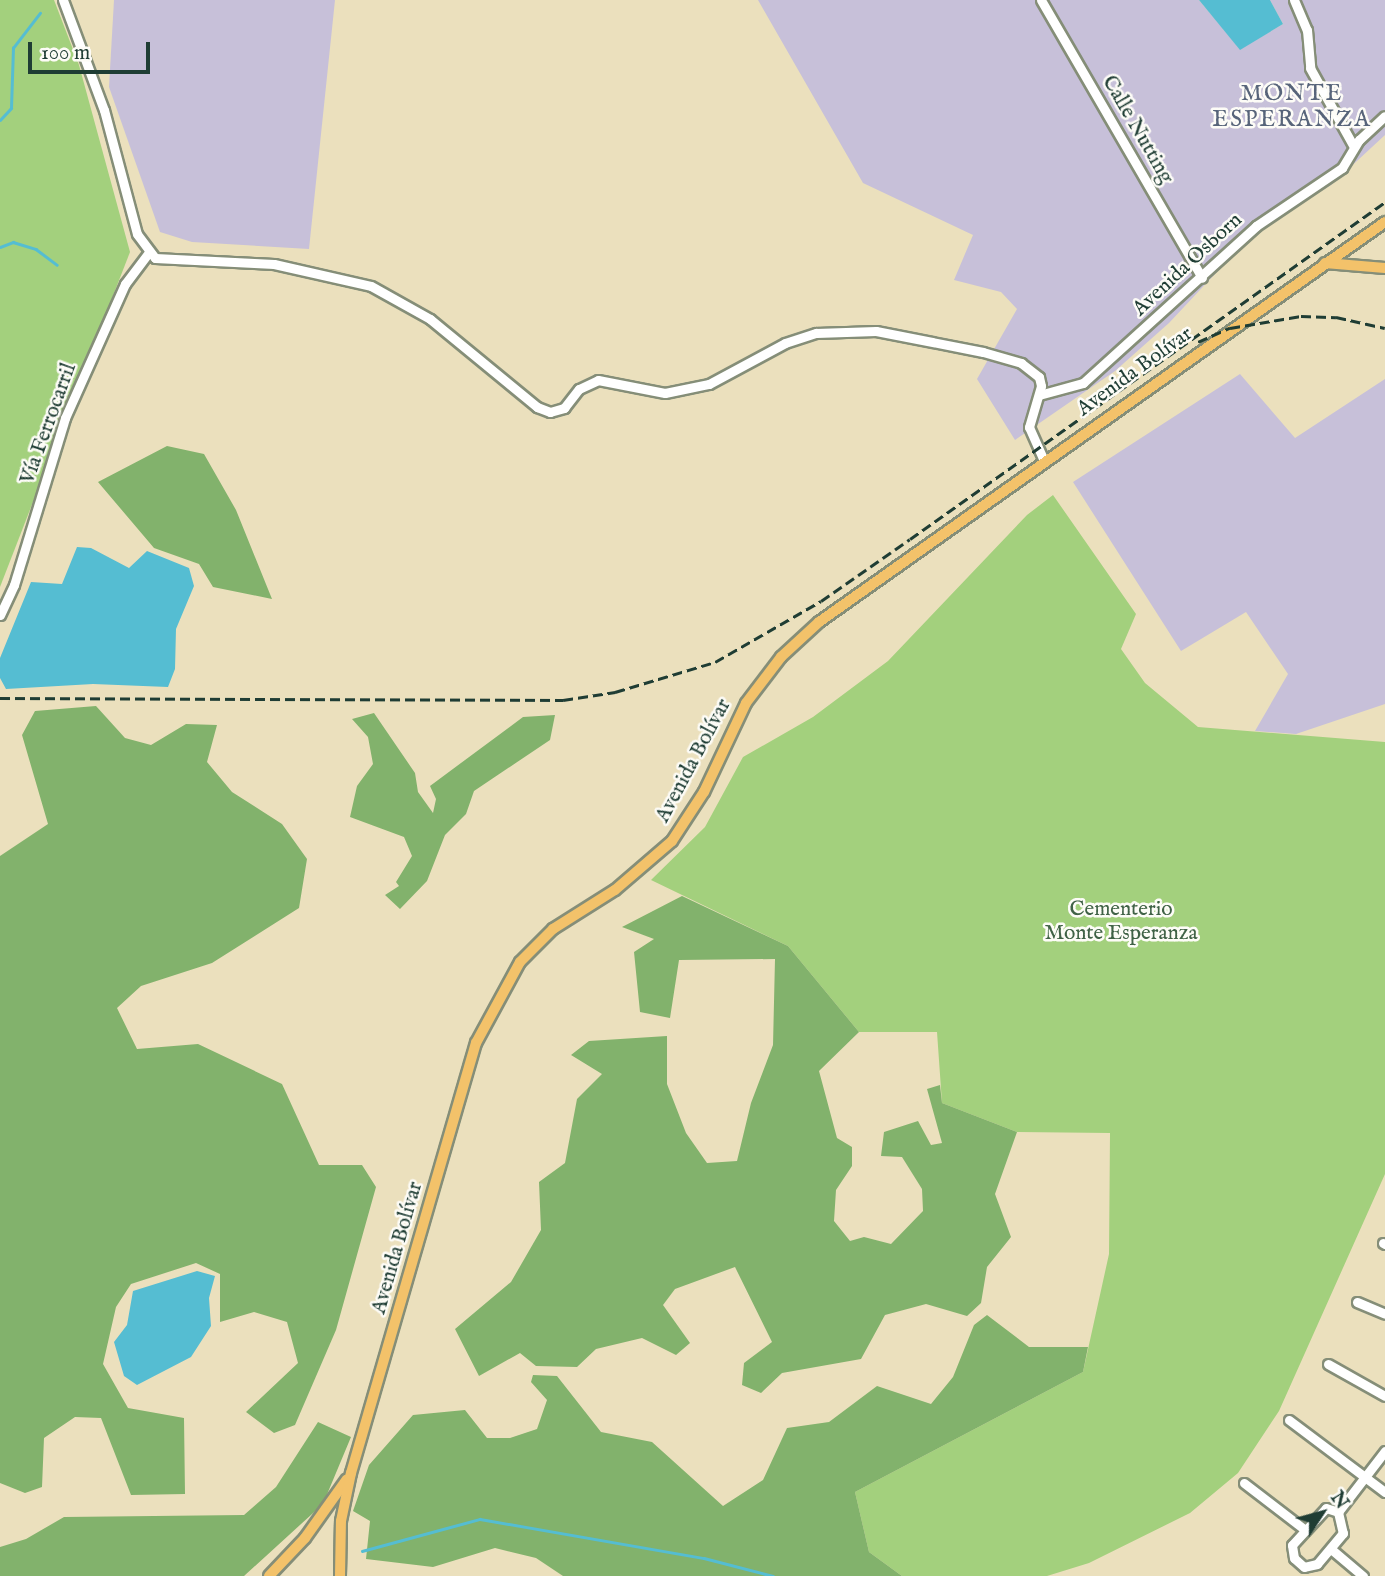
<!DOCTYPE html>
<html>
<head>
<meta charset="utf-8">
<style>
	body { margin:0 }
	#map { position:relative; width:1385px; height:1576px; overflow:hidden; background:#ebe0bd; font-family:"IM FELL English",serif }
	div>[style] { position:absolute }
	.industrial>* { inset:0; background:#c7c0d9 }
	.green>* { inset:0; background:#a3d07d }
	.forest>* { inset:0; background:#82b26c }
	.water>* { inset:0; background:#55bdd2 }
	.stream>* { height:2.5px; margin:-1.25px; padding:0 1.25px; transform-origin:1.25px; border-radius:1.25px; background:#55bdd2 }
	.roads { filter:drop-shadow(2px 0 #858e78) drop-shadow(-2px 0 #858e78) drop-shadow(0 2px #858e78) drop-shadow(0 -2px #858e78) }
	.minor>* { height:9px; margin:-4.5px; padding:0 4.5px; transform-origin:4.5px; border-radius:4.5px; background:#fff }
	.major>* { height:10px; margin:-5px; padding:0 5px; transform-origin:5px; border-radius:5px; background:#f3c26a }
	.rail>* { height:2.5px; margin-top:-1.25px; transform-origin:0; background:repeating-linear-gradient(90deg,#1f3d34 0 10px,transparent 0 15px) }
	span { translate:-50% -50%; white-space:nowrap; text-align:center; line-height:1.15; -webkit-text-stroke:5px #fdfcf7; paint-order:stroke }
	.street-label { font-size:21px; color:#1f3d34 }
	.park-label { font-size:21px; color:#406246 }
	.neighbourhood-label { font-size:23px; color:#57647a; letter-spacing:2px }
	.north { position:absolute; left:1287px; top:1478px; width:70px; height:70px; -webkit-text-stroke:5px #fdfcf7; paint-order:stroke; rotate:54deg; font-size:19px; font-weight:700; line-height:28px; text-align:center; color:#1f3d34 }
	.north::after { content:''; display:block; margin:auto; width:24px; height:32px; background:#1f3d34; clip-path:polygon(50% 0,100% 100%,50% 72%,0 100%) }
	.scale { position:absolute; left:28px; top:42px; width:122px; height:32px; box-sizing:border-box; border:4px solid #1f3d34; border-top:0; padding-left:9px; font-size:21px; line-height:24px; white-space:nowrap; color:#1f3d34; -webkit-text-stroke:5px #fdfcf7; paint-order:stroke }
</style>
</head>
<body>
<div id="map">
	<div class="industrial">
		<div style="clip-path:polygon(114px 0,335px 0,309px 249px,192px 242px,160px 232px,109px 87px)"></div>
		<div style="clip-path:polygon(758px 0,1199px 0,1240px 49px,1283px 24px,1270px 0,1385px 0,1385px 135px,1331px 185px,1258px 228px,1169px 323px,1115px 371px,1015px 440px,977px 379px,1017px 309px,1001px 292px,954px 280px,973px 235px,863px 183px)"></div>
		<div style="clip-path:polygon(1240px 374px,1295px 438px,1385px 379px,1385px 704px,1296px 734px,1255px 731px,1288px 674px,1246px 612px,1181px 651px,1073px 482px)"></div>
	</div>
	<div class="green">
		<div style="clip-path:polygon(0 0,54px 0,79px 65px,130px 252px,0 587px)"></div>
		<div style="clip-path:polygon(1053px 495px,1136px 614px,1121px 649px,1145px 683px,1198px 727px,1385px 742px,1385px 1174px,1279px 1411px,1238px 1473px,1190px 1513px,1089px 1563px,1047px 1576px,902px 1576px,869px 1552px,855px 1492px,1083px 1372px,1109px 1254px,1110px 1133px,1017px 1132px,942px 1103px,937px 1032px,859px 1032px,788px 946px,651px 880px,705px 827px,743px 757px,813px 717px,888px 661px,1027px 515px)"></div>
	</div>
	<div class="forest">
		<div style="clip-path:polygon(167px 446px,204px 454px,236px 510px,272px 599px,213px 587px,199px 564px,154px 548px,98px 482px)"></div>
		<div style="clip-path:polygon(96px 706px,125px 738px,151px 745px,186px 724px,217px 725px,207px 762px,232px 792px,282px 824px,307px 859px,299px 908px,212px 963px,141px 986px,117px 1008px,137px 1049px,198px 1044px,282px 1084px,319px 1165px,362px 1165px,376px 1187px,336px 1330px,295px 1425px,274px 1433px,246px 1412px,298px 1363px,287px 1322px,254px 1312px,220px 1322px,220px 1274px,196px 1263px,131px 1284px,116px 1307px,103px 1364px,128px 1408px,184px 1418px,185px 1494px,131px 1495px,101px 1418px,75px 1417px,44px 1438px,42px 1487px,25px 1493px,0 1483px,0 856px,48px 824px,22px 735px,35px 711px)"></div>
		<div style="clip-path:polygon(374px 713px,415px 773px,418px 792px,433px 813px,436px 799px,430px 786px,523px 717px,555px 715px,550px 740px,474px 791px,466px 814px,445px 835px,427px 881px,400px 909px,385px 895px,399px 886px,396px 882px,412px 856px,404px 837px,350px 817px,357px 786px,373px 764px,368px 737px,352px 719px)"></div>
		<div style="clip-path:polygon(682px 896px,788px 946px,859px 1032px,819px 1071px,837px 1138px,852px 1147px,852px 1166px,836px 1190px,834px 1221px,850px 1241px,864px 1237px,891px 1244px,923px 1211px,922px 1189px,902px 1157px,881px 1156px,884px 1132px,918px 1121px,931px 1145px,942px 1143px,927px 1089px,940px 1085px,942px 1103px,1017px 1132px,995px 1194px,1011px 1237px,987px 1267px,981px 1303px,967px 1316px,926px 1304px,885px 1315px,861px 1359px,782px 1373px,761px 1393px,742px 1385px,744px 1363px,772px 1342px,735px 1267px,675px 1289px,663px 1305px,690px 1343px,676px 1355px,642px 1338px,596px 1349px,577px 1367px,536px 1366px,520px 1353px,479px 1376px,455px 1329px,511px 1282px,541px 1230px,539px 1182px,565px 1163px,577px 1099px,602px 1074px,571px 1055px,589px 1041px,667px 1036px,667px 1084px,686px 1133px,707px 1163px,737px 1161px,751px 1103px,773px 1045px,775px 959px,679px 960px,670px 1018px,640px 1012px,634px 952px,654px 939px,622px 927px)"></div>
		<div style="clip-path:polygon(987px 1315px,1029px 1347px,1088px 1347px,1083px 1372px,855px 1492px,869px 1552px,902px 1576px,563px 1576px,536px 1558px,495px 1548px,433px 1567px,366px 1559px,370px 1521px,353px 1511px,369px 1465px,413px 1415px,465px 1410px,487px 1438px,510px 1438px,537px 1429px,547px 1400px,531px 1382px,533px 1375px,557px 1376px,601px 1432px,652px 1442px,723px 1506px,763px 1480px,787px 1428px,829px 1422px,877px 1386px,931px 1404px,953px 1377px,974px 1325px)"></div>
		<div style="clip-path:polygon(318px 1422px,351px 1437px,323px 1504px,244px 1576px,0 1576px,0 1547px,26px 1539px,64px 1517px,244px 1515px,276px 1487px)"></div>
	</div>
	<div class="water">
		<div style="clip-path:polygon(1199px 0,1270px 0,1283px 24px,1240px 50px)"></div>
		<div style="clip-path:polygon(77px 547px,91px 548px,129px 568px,147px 551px,189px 568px,194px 586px,176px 629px,175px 669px,168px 687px,93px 684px,6px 689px,0 678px,0 658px,31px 582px,62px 584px)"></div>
		<div style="clip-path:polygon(197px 1271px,215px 1276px,209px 1298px,211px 1326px,191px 1357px,137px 1385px,124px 1376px,114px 1342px,127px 1325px,133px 1291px)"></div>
	</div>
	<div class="stream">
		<div style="left:0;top:120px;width:16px;rotate:-47deg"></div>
		<div style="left:11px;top:108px;width:60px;rotate:-88.1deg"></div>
		<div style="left:13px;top:48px;width:44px;rotate:-52.4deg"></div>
		<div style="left:0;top:247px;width:14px;rotate:-21deg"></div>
		<div style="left:13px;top:242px;width:24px;rotate:17deg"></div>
		<div style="left:36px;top:249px;width:26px;rotate:37deg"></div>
		<div style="left:362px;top:1551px;width:122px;rotate:-15.2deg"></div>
		<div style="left:480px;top:1519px;width:227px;rotate:9.9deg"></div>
		<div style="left:704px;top:1558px;width:71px;rotate:14.6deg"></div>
	</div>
	<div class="roads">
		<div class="minor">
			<div style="left:63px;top:0;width:117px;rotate:69.6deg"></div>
			<div style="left:104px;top:110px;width:128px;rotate:75.1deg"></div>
			<div style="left:137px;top:234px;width:30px;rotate:53deg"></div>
			<div style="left:155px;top:258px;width:119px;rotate:2.9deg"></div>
			<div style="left:274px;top:264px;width:99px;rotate:12.8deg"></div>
			<div style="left:371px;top:286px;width:68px;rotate:29.2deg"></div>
			<div style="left:430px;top:319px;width:139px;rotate:39.4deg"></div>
			<div style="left:537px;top:407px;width:14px;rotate:21deg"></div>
			<div style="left:550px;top:412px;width:15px;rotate:-16deg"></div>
			<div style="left:564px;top:408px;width:24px;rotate:-52deg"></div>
			<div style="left:579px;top:389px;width:21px;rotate:-25deg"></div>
			<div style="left:598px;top:380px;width:68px;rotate:11deg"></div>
			<div style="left:665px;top:393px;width:45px;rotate:-11.6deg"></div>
			<div style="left:709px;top:384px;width:86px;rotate:-28.3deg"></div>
			<div style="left:785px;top:343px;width:33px;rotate:-18deg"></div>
			<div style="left:816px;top:333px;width:60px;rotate:-1.9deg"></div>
			<div style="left:876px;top:331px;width:109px;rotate:11.1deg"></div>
			<div style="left:983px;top:352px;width:40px;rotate:16deg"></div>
			<div style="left:1021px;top:363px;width:23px;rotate:38deg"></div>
			<div style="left:1039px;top:377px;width:9px;rotate:77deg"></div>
			<div style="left:1041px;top:386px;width:43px;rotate:106.3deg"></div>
			<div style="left:1029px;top:427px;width:37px;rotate:66deg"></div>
			<div style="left:1041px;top:0;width:321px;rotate:59.9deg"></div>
			<div style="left:1294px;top:0;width:33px;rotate:67deg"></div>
			<div style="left:1307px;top:30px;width:38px;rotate:85deg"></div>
			<div style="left:1310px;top:68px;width:90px;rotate:60.9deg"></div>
			<div style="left:1039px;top:395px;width:46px;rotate:-15.3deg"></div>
			<div style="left:1083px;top:383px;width:234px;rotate:-42.2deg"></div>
			<div style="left:1256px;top:226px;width:104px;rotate:-34deg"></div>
			<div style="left:1342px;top:168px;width:33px;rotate:-59deg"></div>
			<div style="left:1359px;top:140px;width:35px;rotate:-43deg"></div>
			<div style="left:0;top:615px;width:33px;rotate:-65deg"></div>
			<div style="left:14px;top:585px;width:175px;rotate:-73deg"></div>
			<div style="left:65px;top:418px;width:147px;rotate:-65.9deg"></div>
			<div style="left:125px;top:284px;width:39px;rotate:-53deg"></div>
			<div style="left:1383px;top:1243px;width:2px;rotate:27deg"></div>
			<div style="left:1357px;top:1302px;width:30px;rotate:23deg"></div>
			<div style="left:1328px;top:1364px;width:65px;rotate:29.3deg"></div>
			<div style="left:1289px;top:1420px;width:120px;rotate:36.9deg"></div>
			<div style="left:1244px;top:1483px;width:76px;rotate:37.5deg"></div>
			<div style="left:1326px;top:1508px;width:13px;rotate:18deg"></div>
			<div style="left:1338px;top:1512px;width:22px;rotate:77deg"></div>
			<div style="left:1343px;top:1533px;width:40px;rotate:130deg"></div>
			<div style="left:1317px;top:1564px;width:13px;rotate:167deg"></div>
			<div style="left:1304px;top:1567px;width:13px;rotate:-138deg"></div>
			<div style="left:1294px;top:1558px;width:13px;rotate:-99deg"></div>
			<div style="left:1292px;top:1545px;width:50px;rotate:-47.4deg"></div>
			<div style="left:1338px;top:1512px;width:77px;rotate:-52.4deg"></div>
			<div style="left:1331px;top:1549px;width:42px;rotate:40.2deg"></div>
		</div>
		<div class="major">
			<div style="left:1325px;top:263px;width:60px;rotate:4.8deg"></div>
			<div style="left:269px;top:1576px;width:52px;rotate:-46.5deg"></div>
			<div style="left:305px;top:1538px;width:72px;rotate:-54.6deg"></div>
			<div style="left:340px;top:1576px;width:55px;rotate:-89deg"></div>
			<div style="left:341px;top:1521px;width:49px;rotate:-78.2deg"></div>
			<div style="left:351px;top:1473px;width:448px;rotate:-73.8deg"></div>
			<div style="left:476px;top:1043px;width:92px;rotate:-61.5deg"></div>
			<div style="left:520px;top:962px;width:47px;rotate:-45deg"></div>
			<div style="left:553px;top:929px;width:73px;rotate:-32.2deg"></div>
			<div style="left:615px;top:890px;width:75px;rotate:-40.7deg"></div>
			<div style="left:672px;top:841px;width:59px;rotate:-56.9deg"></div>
			<div style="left:704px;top:792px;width:98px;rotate:-64.7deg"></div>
			<div style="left:746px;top:703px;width:58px;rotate:-52.7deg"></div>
			<div style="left:781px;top:657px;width:52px;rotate:-42.6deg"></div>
			<div style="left:819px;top:622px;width:693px;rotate:-35.25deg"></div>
		</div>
	</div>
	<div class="rail">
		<div style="left:1198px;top:342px;width:35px;rotate:-24deg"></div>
		<div style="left:1230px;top:328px;width:72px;rotate:-9.6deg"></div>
		<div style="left:1301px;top:316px;width:35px;rotate:2deg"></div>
		<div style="left:1336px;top:317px;width:50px;rotate:12.7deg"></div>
		<div style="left:0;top:698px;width:563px;rotate:0.2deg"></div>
		<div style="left:563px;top:700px;width:53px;rotate:-8.7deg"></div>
		<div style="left:615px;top:692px;width:104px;rotate:-16.7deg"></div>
		<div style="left:715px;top:662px;width:122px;rotate:-29.9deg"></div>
		<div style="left:821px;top:601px;width:108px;rotate:-34.9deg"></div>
		<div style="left:910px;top:539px;width:582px;rotate:-35.35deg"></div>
	</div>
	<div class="street-label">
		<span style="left:1137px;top:130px;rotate:60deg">Calle Nutting</span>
		<span style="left:1188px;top:265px;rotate:-43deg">Avenida Osborn</span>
		<span style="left:1135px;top:372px;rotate:-36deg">Avenida Bolívar</span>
		<span style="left:49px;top:424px;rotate:-70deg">Vía Ferrocarril</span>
		<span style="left:694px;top:761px;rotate:-62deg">Avenida Bolívar</span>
		<span style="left:398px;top:1248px;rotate:-74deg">Avenida Bolívar</span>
	</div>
	<div class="park-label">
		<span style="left:1121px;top:922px">Cementerio<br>Monte Esperanza</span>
	</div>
	<div class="neighbourhood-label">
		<span style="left:1292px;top:107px">MONTE<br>ESPERANZA</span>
	</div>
	<div class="north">N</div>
	<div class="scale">100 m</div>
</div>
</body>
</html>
